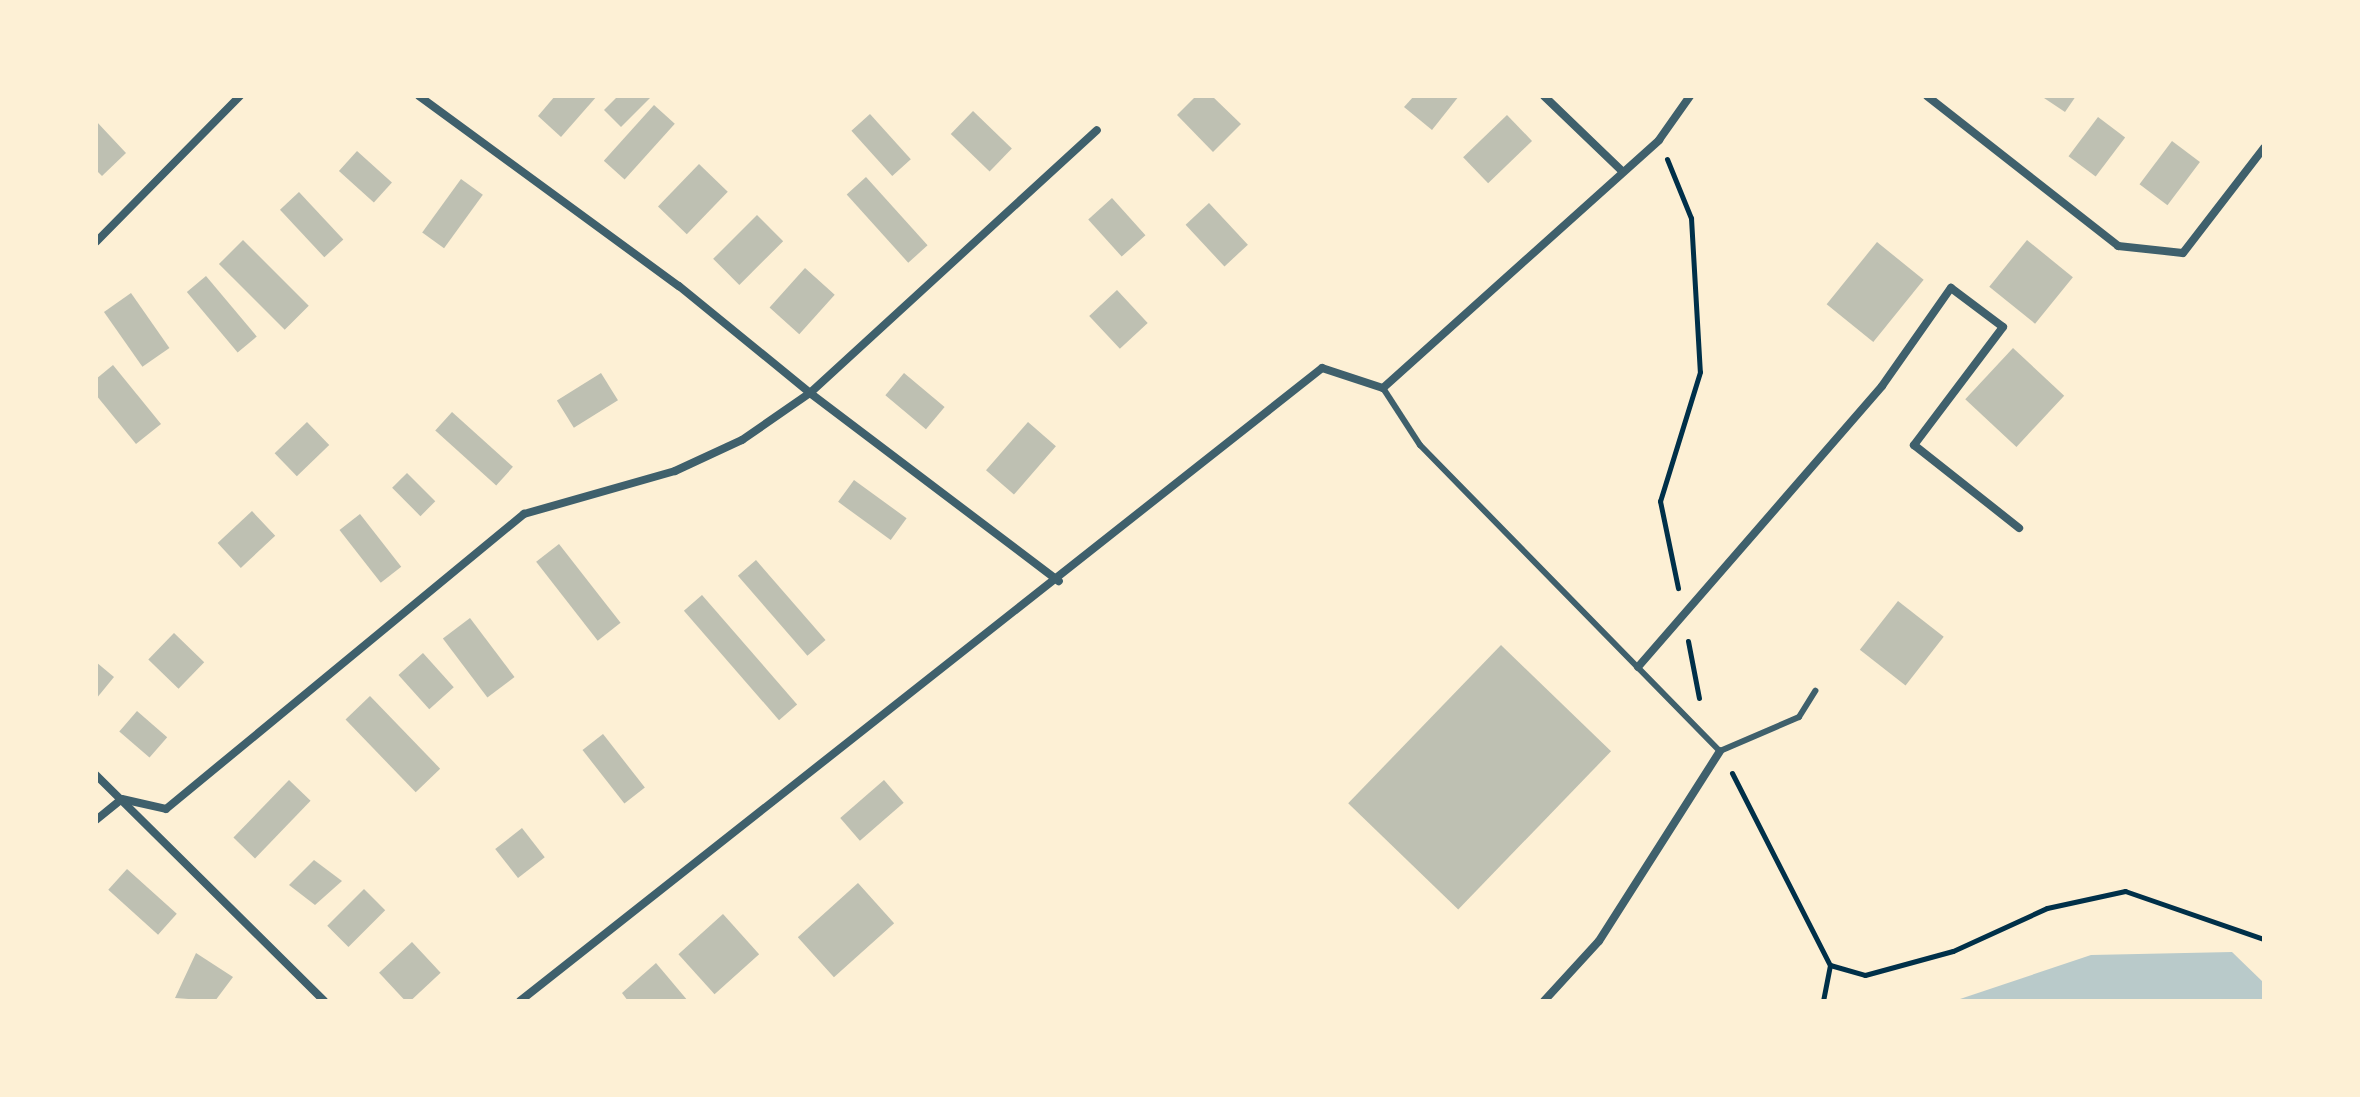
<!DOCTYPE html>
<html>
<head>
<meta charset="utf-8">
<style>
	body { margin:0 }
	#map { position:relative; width:2360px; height:1097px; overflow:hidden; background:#fdf0d5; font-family:"Open Sans",sans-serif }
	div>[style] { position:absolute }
	.green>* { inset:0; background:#b9caca }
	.building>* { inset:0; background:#bec0b2; transform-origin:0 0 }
	.path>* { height:5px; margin:-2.5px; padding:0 2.5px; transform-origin:2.5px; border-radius:2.5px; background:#003049 }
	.service>* { height:6px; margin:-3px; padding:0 3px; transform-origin:3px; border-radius:3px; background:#3f606c }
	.minor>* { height:8px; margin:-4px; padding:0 4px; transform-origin:4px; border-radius:4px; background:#3f606c }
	span { translate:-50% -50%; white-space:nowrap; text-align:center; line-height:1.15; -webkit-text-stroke:8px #fdf0d5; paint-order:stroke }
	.frame { position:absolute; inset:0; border:98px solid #fdf0d5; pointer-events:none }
</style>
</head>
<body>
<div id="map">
	<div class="green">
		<div style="clip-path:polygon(2232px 952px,2264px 983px,2264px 1001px,1954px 1001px,2091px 955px)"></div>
	</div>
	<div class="building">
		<div style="clip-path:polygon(555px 96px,597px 96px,561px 137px,538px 116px)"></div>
		<div style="clip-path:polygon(618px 96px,652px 96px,621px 127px,604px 110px)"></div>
		<div style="clip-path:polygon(1196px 96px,1212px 96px,1241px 124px,1213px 152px,1177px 115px)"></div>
		<div style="clip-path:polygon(1414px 96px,1459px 96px,1432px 130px,1404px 107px)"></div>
		<div style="clip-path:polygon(2041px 96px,2076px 96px,2065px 112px)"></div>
		<div style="left:654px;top:105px;width:28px;height:75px;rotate:42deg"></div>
		<div style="left:973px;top:111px;width:54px;height:32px;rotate:44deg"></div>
		<div style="left:870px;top:114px;width:61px;height:25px;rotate:48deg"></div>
		<div style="left:1507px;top:115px;width:36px;height:61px;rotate:46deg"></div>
		<div style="left:2098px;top:117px;width:34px;height:49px;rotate:37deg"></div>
		<div style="clip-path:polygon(96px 121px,126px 153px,102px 176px,96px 170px)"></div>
		<div style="left:2172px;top:141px;width:35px;height:54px;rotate:37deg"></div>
		<div style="left:357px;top:151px;width:47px;height:27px;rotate:42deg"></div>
		<div style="left:699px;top:164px;width:40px;height:59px;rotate:44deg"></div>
		<div style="left:866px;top:177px;width:92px;height:26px;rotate:48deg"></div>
		<div style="left:461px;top:179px;width:27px;height:66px;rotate:36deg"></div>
		<div style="left:299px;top:192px;width:65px;height:26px;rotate:47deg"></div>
		<div style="left:1112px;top:198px;width:50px;height:32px;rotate:48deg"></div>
		<div style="left:1209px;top:203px;width:57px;height:32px;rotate:47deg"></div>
		<div style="left:757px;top:215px;width:37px;height:62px;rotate:45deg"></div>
		<div style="left:243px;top:240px;width:93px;height:34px;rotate:45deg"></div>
		<div style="left:2027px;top:240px;width:59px;height:60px;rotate:39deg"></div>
		<div style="left:1877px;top:242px;width:60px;height:80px;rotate:39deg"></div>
		<div style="left:805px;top:268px;width:40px;height:53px;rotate:42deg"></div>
		<div style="left:206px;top:276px;width:79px;height:25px;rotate:50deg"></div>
		<div style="left:1117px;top:290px;width:45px;height:38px;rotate:47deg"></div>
		<div style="left:131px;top:293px;width:67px;height:33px;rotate:55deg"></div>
		<div style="left:2013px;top:348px;width:70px;height:70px;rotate:43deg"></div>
		<div style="clip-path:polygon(113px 365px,161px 424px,136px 444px,96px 395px,96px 379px)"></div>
		<div style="left:601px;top:373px;width:32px;height:52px;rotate:58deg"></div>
		<div style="left:904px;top:373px;width:53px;height:29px;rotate:40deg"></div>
		<div style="left:452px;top:412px;width:82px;height:25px;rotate:42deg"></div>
		<div style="left:307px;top:422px;width:32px;height:45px;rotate:46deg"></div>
		<div style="left:1028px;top:422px;width:37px;height:64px;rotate:41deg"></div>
		<div style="left:407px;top:473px;width:40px;height:21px;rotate:45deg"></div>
		<div style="left:854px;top:480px;width:65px;height:27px;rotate:36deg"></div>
		<div style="left:252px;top:511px;width:34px;height:47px;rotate:47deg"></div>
		<div style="left:360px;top:514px;width:67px;height:26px;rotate:52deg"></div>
		<div style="left:559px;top:544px;width:100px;height:29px;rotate:52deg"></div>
		<div style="left:756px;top:560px;width:106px;height:24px;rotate:49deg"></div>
		<div style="left:702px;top:595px;width:145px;height:24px;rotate:49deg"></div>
		<div style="left:1898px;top:601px;width:58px;height:62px;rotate:38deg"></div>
		<div style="left:470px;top:618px;width:74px;height:34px;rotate:53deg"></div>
		<div style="left:174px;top:633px;width:42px;height:37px;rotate:44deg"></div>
		<div style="left:1501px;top:645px;width:153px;height:220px;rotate:44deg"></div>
		<div style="left:423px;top:653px;width:46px;height:33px;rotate:48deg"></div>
		<div style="clip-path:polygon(96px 662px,114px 677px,96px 699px)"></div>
		<div style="left:370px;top:696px;width:101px;height:34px;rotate:46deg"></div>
		<div style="left:137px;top:711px;width:40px;height:27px;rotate:41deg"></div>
		<div style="left:603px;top:734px;width:68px;height:26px;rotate:52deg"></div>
		<div style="left:289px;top:780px;width:30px;height:80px;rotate:44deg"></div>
		<div style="left:884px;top:780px;width:30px;height:58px;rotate:49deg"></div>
		<div style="left:522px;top:828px;width:37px;height:34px;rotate:52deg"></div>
		<div style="clip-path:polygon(314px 860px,342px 881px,315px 905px,289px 885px)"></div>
		<div style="left:127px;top:869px;width:67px;height:28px;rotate:42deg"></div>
		<div style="left:858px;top:883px;width:54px;height:81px;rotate:48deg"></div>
		<div style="left:364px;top:889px;width:30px;height:52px;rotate:45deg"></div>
		<div style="left:723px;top:914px;width:54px;height:60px;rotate:48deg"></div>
		<div style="left:412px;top:942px;width:42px;height:45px;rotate:47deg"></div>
		<div style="clip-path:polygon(196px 953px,233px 977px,215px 1001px,175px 998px)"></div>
		<div style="clip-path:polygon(656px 963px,688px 1001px,628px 1001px,622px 993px)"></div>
	</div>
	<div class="path">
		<div style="left:1667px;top:159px;width:64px;rotate:67.9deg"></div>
		<div style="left:1691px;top:218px;width:154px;rotate:86.7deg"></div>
		<div style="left:1700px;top:372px;width:135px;rotate:107.2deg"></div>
		<div style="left:1660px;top:501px;width:89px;rotate:78.3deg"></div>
		<div style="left:1688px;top:641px;width:58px;rotate:79.1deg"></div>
		<div style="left:1732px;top:773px;width:216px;rotate:63deg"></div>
		<div style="left:1830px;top:965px;width:37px;rotate:101deg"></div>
		<div style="left:1830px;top:965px;width:36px;rotate:16deg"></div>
		<div style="left:1865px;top:975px;width:91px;rotate:-15.3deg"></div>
		<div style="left:1953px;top:951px;width:103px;rotate:-24.6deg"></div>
		<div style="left:2047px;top:908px;width:80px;rotate:-12.3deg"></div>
		<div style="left:2125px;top:891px;width:147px;rotate:19.1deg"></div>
	</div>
	<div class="service">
		<div style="left:1383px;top:388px;width:68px;rotate:57deg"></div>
		<div style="left:1420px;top:445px;width:429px;rotate:45.6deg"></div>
		<div style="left:1720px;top:751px;width:86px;rotate:-23.3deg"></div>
		<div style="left:1799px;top:717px;width:31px;rotate:-58deg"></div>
	</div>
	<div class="minor">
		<div style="left:419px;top:96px;width:322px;rotate:36.2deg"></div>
		<div style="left:679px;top:286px;width:169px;rotate:39.2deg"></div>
		<div style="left:810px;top:393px;width:312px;rotate:37.1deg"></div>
		<div style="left:1544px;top:96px;width:107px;rotate:43.9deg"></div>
		<div style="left:1927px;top:96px;width:243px;rotate:38.1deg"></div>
		<div style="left:2118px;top:246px;width:65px;rotate:6.1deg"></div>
		<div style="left:2183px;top:253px;width:133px;rotate:-52.4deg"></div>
		<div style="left:96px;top:242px;width:205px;rotate:-45.4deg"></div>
		<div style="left:1638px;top:667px;width:372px;rotate:-49deg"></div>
		<div style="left:1882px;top:386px;width:120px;rotate:-54.9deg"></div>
		<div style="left:1951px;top:288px;width:65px;rotate:36.9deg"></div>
		<div style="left:2003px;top:327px;width:148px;rotate:127deg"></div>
		<div style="left:1914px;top:445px;width:134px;rotate:38.3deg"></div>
		<div style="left:96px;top:775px;width:321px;rotate:44.7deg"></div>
		<div style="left:122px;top:799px;width:45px;rotate:12.8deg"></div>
		<div style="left:166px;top:809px;width:464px;rotate:-39.5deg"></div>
		<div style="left:524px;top:514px;width:157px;rotate:-15.9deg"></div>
		<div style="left:675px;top:471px;width:74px;rotate:-24.8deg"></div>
		<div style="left:742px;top:440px;width:83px;rotate:-34.7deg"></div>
		<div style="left:810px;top:393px;width:389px;rotate:-42.5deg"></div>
		<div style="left:96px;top:820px;width:33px;rotate:-39deg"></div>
		<div style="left:520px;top:1001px;width:1022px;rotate:-38.28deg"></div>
		<div style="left:1322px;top:368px;width:64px;rotate:18.2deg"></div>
		<div style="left:1383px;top:388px;width:371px;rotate:-41.9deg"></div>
		<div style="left:1659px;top:140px;width:54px;rotate:-54.8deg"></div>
		<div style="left:1544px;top:1001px;width:81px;rotate:-47.5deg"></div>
		<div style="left:1599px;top:941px;width:225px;rotate:-57.5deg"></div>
	</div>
	<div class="frame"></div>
</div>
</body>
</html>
